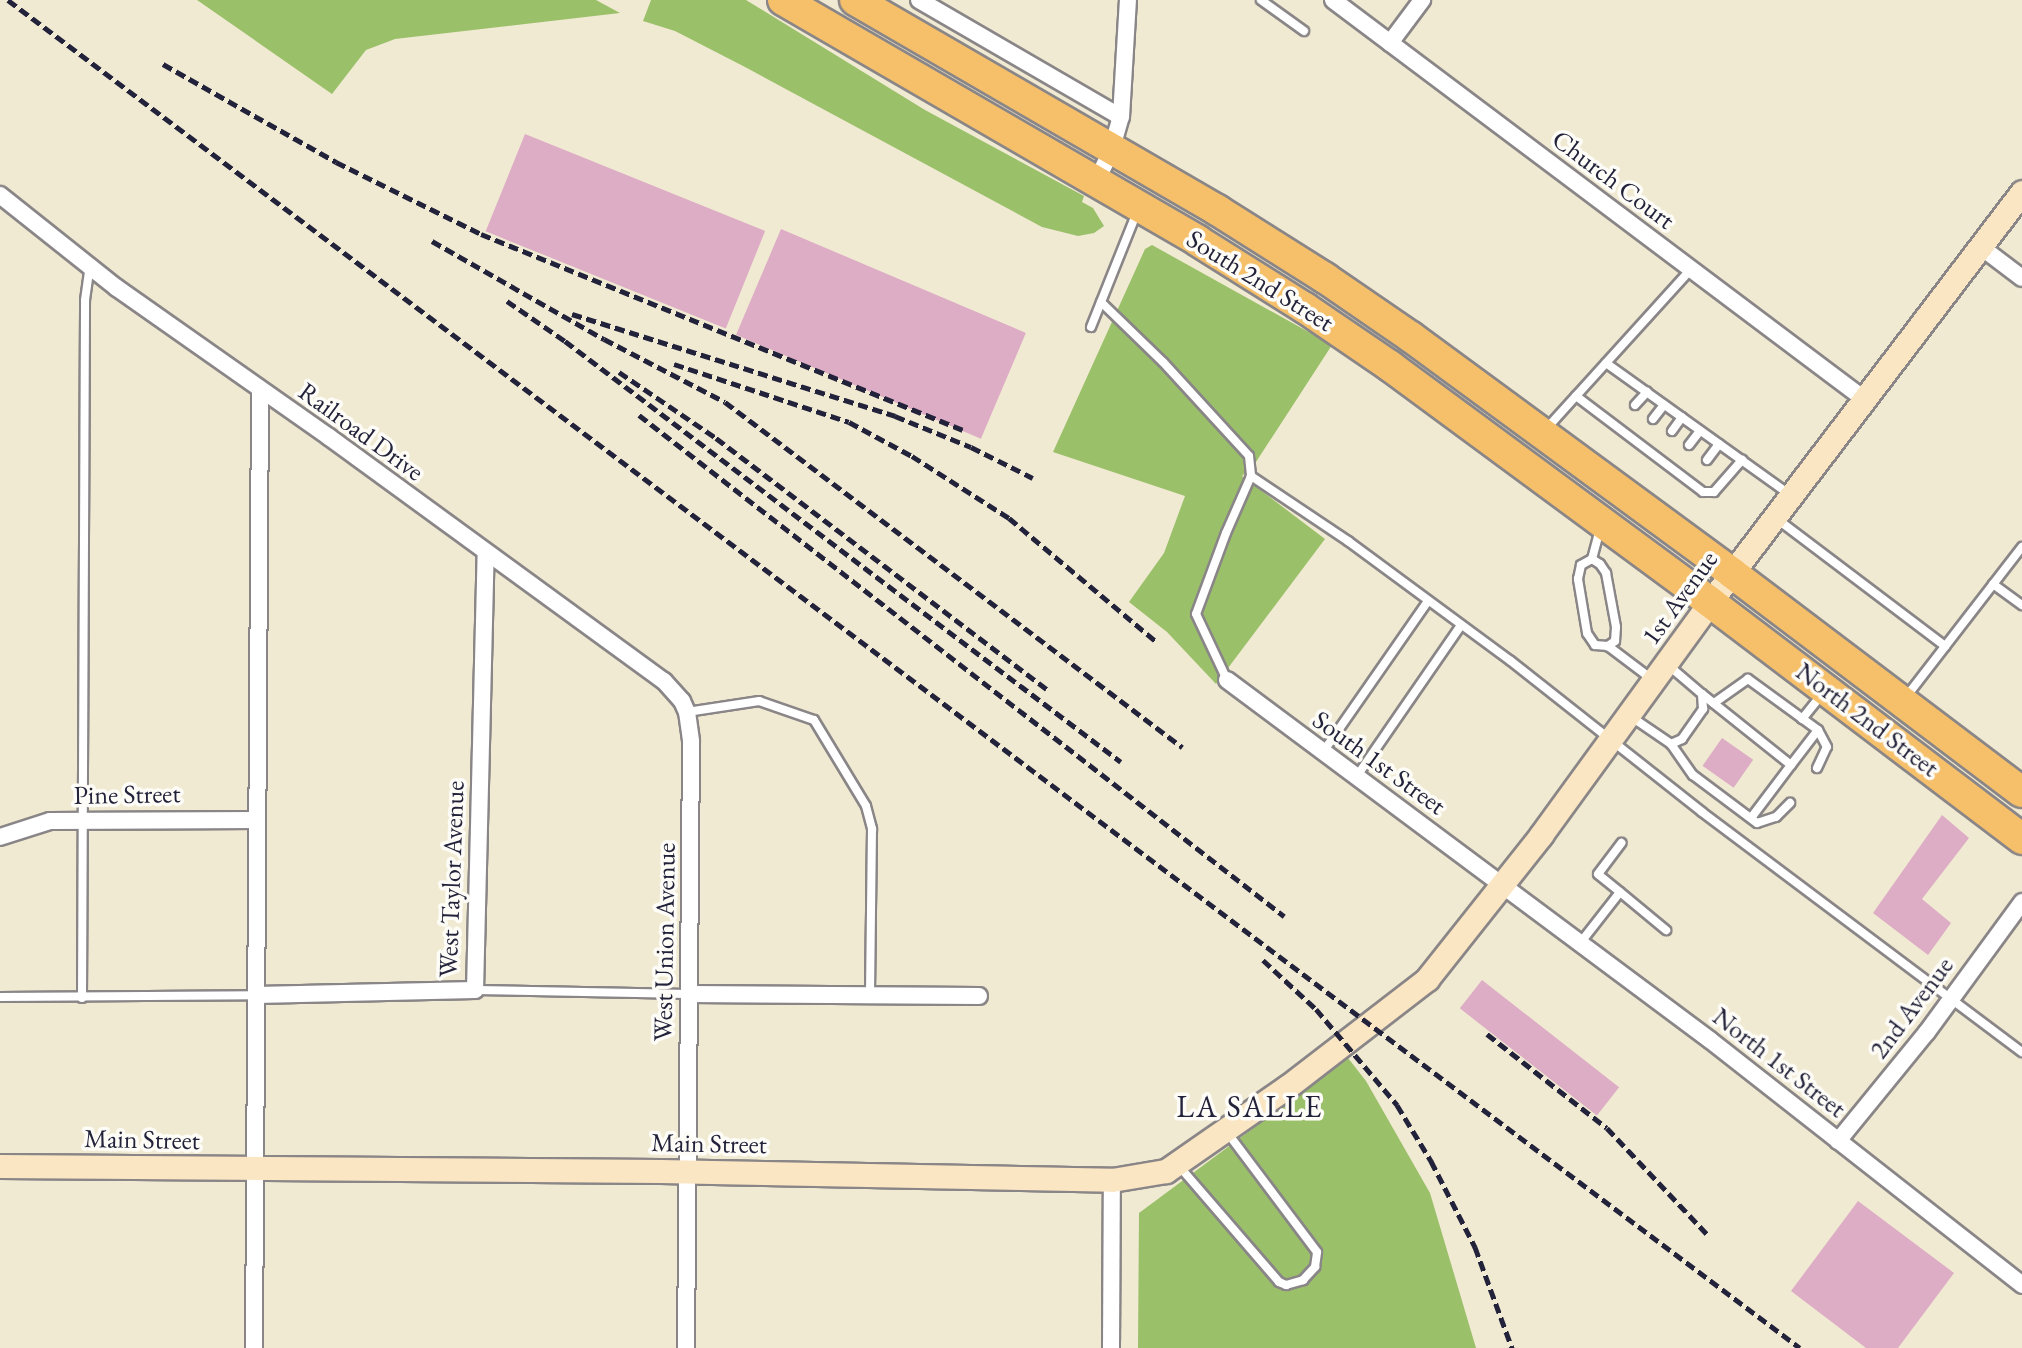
<!DOCTYPE html>
<html>
<head>
<meta charset="utf-8">
<style>
	body { margin:0 }
	#map { position:relative; width:2022px; height:1348px; overflow:hidden; background:#f1ead3; font-family:"EB Garamond",serif }
	div>[style] { position:absolute }
	.green>* { inset:0; background:#9bc06a }
	.building>* { inset:0; background:#ddacc5; transform-origin:0 0 }
	.roads { filter:drop-shadow(2px 0 #8a8687) drop-shadow(-2px 0 #8a8687) drop-shadow(0 2px #8a8687) drop-shadow(0 -2px #8a8687) }
	.lane>* { height:8px; margin:-4px; padding:0 4px; transform-origin:4px; border-radius:4px; background:#fff }
	.street>* { height:16px; margin:-8px; padding:0 8px; transform-origin:8px; border-radius:8px; background:#fff }
	.secondary>* { height:23px; margin:-11.5px; padding:0 11.5px; transform-origin:11.5px; border-radius:11.5px; background:#fbe6c4 }
	.highway>* { height:30px; margin:-15px; padding:0 15px; transform-origin:15px; border-radius:15px; background:#f6c06b }
	.rail>* { height:5px; margin-top:-2.5px; transform-origin:0; background:repeating-linear-gradient(90deg,#22223b 0 10px,transparent 0 15px) }
	span { translate:-50% -50%; white-space:nowrap; text-align:center; line-height:1.15; -webkit-text-stroke:7px #fdfcf7; paint-order:stroke }
	.street-label { font-size:26px; color:#22223b }
	.quarter-label { font-size:30px; color:#22223b; letter-spacing:2px }
</style>
</head>
<body>
<div id="map">
	<div class="green">
		<div style="clip-path:polygon(197px 0,596px 0,620px 13px,395px 39px,366px 50px,332px 94px)"></div>
		<div style="clip-path:polygon(651px 0,746px 0,925px 110px,1084px 196px,1082px 202px,1093px 208px,1104px 226px,1094px 233px,1078px 236px,1042px 227px,745px 67px,675px 31px,643px 21px)"></div>
		<div style="clip-path:polygon(1152px 245px,1332px 345px,1256px 462px,1242px 476px,1325px 539px,1216px 684px,1167px 632px,1129px 602px,1164px 553px,1185px 496px,1053px 452px,1145px 249px)"></div>
		<div style="clip-path:polygon(1348px 1058px,1366px 1081px,1430px 1193px,1476px 1348px,1138px 1348px,1139px 1213px)"></div>
	</div>
	<div class="building">
		<div style="left:525px;top:134px;width:259px;height:105px;rotate:22deg"></div>
		<div style="left:781px;top:229px;width:266px;height:115px;rotate:23deg"></div>
		<div style="left:1722px;top:738px;width:38px;height:34px;rotate:35deg"></div>
		<div style="clip-path:polygon(1942px 815px,1969px 838px,1922px 899px,1951px 923px,1928px 955px,1873px 913px)"></div>
		<div style="left:1482px;top:980px;width:174px;height:36px;rotate:38deg"></div>
		<div style="clip-path:polygon(1858px 1201px,1954px 1273px,1898px 1348px,1866px 1348px,1791px 1291px)"></div>
	</div>
	<div class="roads">
		<div class="lane">
			<div style="left:1261px;top:0;width:53px;rotate:35.8deg"></div>
			<div style="left:1101px;top:302px;width:86px;rotate:44.1deg"></div>
			<div style="left:1163px;top:362px;width:127px;rotate:47.5deg"></div>
			<div style="left:1249px;top:456px;width:20px;rotate:84deg"></div>
			<div style="left:1251px;top:476px;width:62px;rotate:113.7deg"></div>
			<div style="left:1226px;top:533px;width:86px;rotate:110.3deg"></div>
			<div style="left:1196px;top:614px;width:73px;rotate:64.8deg"></div>
			<div style="left:1091px;top:327px;width:124px;rotate:-68.2deg"></div>
			<div style="left:1606px;top:363px;width:225px;rotate:35.6deg"></div>
			<div style="left:1576px;top:396px;width:159px;rotate:37.1deg"></div>
			<div style="left:1703px;top:492px;width:11px"></div>
			<div style="left:1714px;top:492px;width:43px;rotate:-48.8deg"></div>
			<div style="left:1635px;top:405px;width:18px;rotate:-47deg"></div>
			<div style="left:1653px;top:419px;width:18px;rotate:-52deg"></div>
			<div style="left:1547px;top:428px;width:215px;rotate:-47.8deg"></div>
			<div style="left:1672px;top:431px;width:17px;rotate:-54deg"></div>
			<div style="left:1689px;top:445px;width:18px;rotate:-52deg"></div>
			<div style="left:1707px;top:460px;width:20px;rotate:-53deg"></div>
			<div style="left:1251px;top:476px;width:117px;rotate:33.8deg"></div>
			<div style="left:1348px;top:541px;width:202px;rotate:36.4deg"></div>
			<div style="left:1511px;top:661px;width:243px;rotate:38.3deg"></div>
			<div style="left:1702px;top:812px;width:400px;rotate:36.9deg"></div>
			<div style="left:1777px;top:519px;width:211px;rotate:37.1deg"></div>
			<div style="left:1592px;top:559px;width:9px;rotate:32deg"></div>
			<div style="left:1600px;top:564px;width:11px;rotate:56deg"></div>
			<div style="left:1606px;top:573px;width:55px;rotate:79.5deg"></div>
			<div style="left:1616px;top:627px;width:14px;rotate:94deg"></div>
			<div style="left:1615px;top:641px;width:9px;rotate:144deg"></div>
			<div style="left:1608px;top:646px;width:13px;rotate:-176deg"></div>
			<div style="left:1595px;top:645px;width:14px;rotate:-124deg"></div>
			<div style="left:1587px;top:633px;width:55px;rotate:-99.5deg"></div>
			<div style="left:1578px;top:579px;width:14px;rotate:-78deg"></div>
			<div style="left:1581px;top:565px;width:13px;rotate:-29deg"></div>
			<div style="left:1592px;top:559px;width:31px;rotate:-75deg"></div>
			<div style="left:1993px;top:584px;width:36px;rotate:36deg"></div>
			<div style="left:1608px;top:646px;width:56px;rotate:37.1deg"></div>
			<div style="left:1668px;top:665px;width:45px;rotate:40.5deg"></div>
			<div style="left:1702px;top:694px;width:114px;rotate:38.6deg"></div>
			<div style="left:1791px;top:765px;width:44px;rotate:-52.4deg"></div>
			<div style="left:1818px;top:730px;width:87px;rotate:-143.9deg"></div>
			<div style="left:1748px;top:679px;width:42px;rotate:144.8deg"></div>
			<div style="left:1906px;top:697px;width:190px;rotate:-52.3deg"></div>
			<div style="left:687px;top:712px;width:73px;rotate:-8.7deg"></div>
			<div style="left:759px;top:701px;width:58px;rotate:19.1deg"></div>
			<div style="left:814px;top:720px;width:100px;rotate:58.8deg"></div>
			<div style="left:866px;top:806px;width:24px;rotate:75deg"></div>
			<div style="left:872px;top:829px;width:166px;rotate:90.7deg"></div>
			<div style="left:1630px;top:716px;width:50px;rotate:34.3deg"></div>
			<div style="left:1671px;top:744px;width:12px;rotate:-24deg"></div>
			<div style="left:1682px;top:739px;width:37px;rotate:-55deg"></div>
			<div style="left:1703px;top:709px;width:15px;rotate:-94deg"></div>
			<div style="left:1802px;top:719px;width:32px;rotate:-51deg"></div>
			<div style="left:1671px;top:744px;width:38px;rotate:55deg"></div>
			<div style="left:1693px;top:775px;width:80px;rotate:36.9deg"></div>
			<div style="left:1757px;top:823px;width:20px;rotate:-18deg"></div>
			<div style="left:1776px;top:817px;width:20px;rotate:-45deg"></div>
			<div style="left:1323px;top:752px;width:184px;rotate:-55.2deg"></div>
			<div style="left:1817px;top:768px;width:23px;rotate:-65deg"></div>
			<div style="left:1827px;top:747px;width:19px;rotate:-118deg"></div>
			<div style="left:1357px;top:776px;width:183px;rotate:-55.4deg"></div>
			<div style="left:1751px;top:818px;width:66px;rotate:-53deg"></div>
			<div style="left:1620px;top:892px;width:28px;rotate:-141deg"></div>
			<div style="left:1598px;top:874px;width:39px;rotate:-53deg"></div>
			<div style="left:1581px;top:942px;width:63px;rotate:-52deg"></div>
			<div style="left:1620px;top:892px;width:60px;rotate:39.6deg"></div>
			<div style="left:475px;top:990px;width:214px;rotate:1.1deg"></div>
			<div style="left:0;top:997px;width:256px;rotate:-0.4deg"></div>
			<div style="left:82px;top:998px;width:698px;rotate:-89.75deg"></div>
			<div style="left:85px;top:300px;width:34px;rotate:-82deg"></div>
			<div style="left:1179px;top:1166px;width:153px;rotate:49.2deg"></div>
			<div style="left:1279px;top:1282px;width:8px;rotate:23deg"></div>
			<div style="left:1286px;top:1285px;width:18px;rotate:-16deg"></div>
			<div style="left:1303px;top:1280px;width:18px;rotate:-47deg"></div>
			<div style="left:1315px;top:1267px;width:15px;rotate:-82deg"></div>
			<div style="left:1317px;top:1252px;width:150px;rotate:-126.9deg"></div>
		</div>
		<div class="street">
			<div style="left:919px;top:0;width:233px;rotate:30.1deg"></div>
			<div style="left:1333px;top:0;width:664px;rotate:36.92deg"></div>
			<div style="left:1390px;top:43px;width:54px;rotate:-53.3deg"></div>
			<div style="left:1095px;top:184px;width:37px;rotate:-64deg"></div>
			<div style="left:1111px;top:151px;width:35px;rotate:-74deg"></div>
			<div style="left:1121px;top:117px;width:117px;rotate:-86.6deg"></div>
			<div style="left:0;top:195px;width:149px;rotate:38.5deg"></div>
			<div style="left:117px;top:288px;width:259px;rotate:35.1deg"></div>
			<div style="left:329px;top:437px;width:414px;rotate:36.1deg"></div>
			<div style="left:664px;top:681px;width:27px;rotate:48deg"></div>
			<div style="left:682px;top:701px;width:12px;rotate:66deg"></div>
			<div style="left:687px;top:712px;width:30px;rotate:82deg"></div>
			<div style="left:691px;top:742px;width:606px;rotate:90.47deg"></div>
			<div style="left:1981px;top:247px;width:51px;rotate:37.1deg"></div>
			<div style="left:1227px;top:680px;width:602px;rotate:36.7deg"></div>
			<div style="left:1710px;top:1040px;width:397px;rotate:38.1deg"></div>
			<div style="left:0;top:837px;width:52px;rotate:-17.7deg"></div>
			<div style="left:50px;top:821px;width:207px;rotate:-0.3deg"></div>
			<div style="left:690px;top:994px;width:289px;rotate:0.4deg"></div>
			<div style="left:256px;top:995px;width:219px;rotate:-1.3deg"></div>
			<div style="left:475px;top:990px;width:436px;rotate:-88.6deg"></div>
			<div style="left:1838px;top:1141px;width:141px;rotate:-50.8deg"></div>
			<div style="left:1927px;top:1032px;width:161px;rotate:-53.8deg"></div>
			<div style="left:254px;top:1348px;width:958px;rotate:-89.64deg"></div>
			<div style="left:1111px;top:1348px;width:168px;rotate:-89.7deg"></div>
		</div>
		<div class="secondary">
			<div style="left:0;top:1166px;width:660px;rotate:0.43deg"></div>
			<div style="left:660px;top:1171px;width:452px;rotate:1.1deg"></div>
			<div style="left:1112px;top:1180px;width:55px;rotate:-9.5deg"></div>
			<div style="left:1166px;top:1171px;width:147px;rotate:-34.8deg"></div>
			<div style="left:1287px;top:1087px;width:177px;rotate:-37.6deg"></div>
			<div style="left:1427px;top:979px;width:184px;rotate:-51.6deg"></div>
			<div style="left:1541px;top:835px;width:288px;rotate:-54deg"></div>
			<div style="left:1710px;top:602px;width:515px;rotate:-52.73deg"></div>
		</div>
		<div class="highway">
			<div style="left:783px;top:0;width:480px;rotate:30.1deg"></div>
			<div style="left:1198px;top:241px;width:126px;rotate:32.1deg"></div>
			<div style="left:1305px;top:308px;width:103px;rotate:34.3deg"></div>
			<div style="left:1390px;top:366px;width:398px;rotate:36.4deg"></div>
			<div style="left:1710px;top:602px;width:392px;rotate:37.2deg"></div>
			<div style="left:855px;top:0;width:419px;rotate:30.1deg"></div>
			<div style="left:1217px;top:210px;width:128px;rotate:32.2deg"></div>
			<div style="left:1325px;top:278px;width:104px;rotate:34.5deg"></div>
			<div style="left:1411px;top:337px;width:398px;rotate:36.3deg"></div>
			<div style="left:1732px;top:573px;width:363px;rotate:37.1deg"></div>
		</div>
	</div>
	<div class="rail">
		<div style="left:8px;top:0;width:2242px;rotate:36.95deg"></div>
		<div style="left:163px;top:64px;width:199px;rotate:29.5deg"></div>
		<div style="left:336px;top:162px;width:162px;rotate:26.4deg"></div>
		<div style="left:481px;top:234px;width:520px;rotate:22.13deg"></div>
		<div style="left:432px;top:241px;width:198px;rotate:29.7deg"></div>
		<div style="left:604px;top:339px;width:136px;rotate:27.5deg"></div>
		<div style="left:725px;top:402px;width:573px;rotate:37.05deg"></div>
		<div style="left:507px;top:301px;width:70px;rotate:34.6deg"></div>
		<div style="left:565px;top:341px;width:697px;rotate:37.13deg"></div>
		<div style="left:572px;top:314px;width:339px;rotate:17.5deg"></div>
		<div style="left:895px;top:416px;width:82px;rotate:22.2deg"></div>
		<div style="left:971px;top:447px;width:69px;rotate:26.6deg"></div>
		<div style="left:674px;top:364px;width:184px;rotate:18.3deg"></div>
		<div style="left:849px;top:422px;width:72px;rotate:28.4deg"></div>
		<div style="left:912px;top:456px;width:115px;rotate:32.6deg"></div>
		<div style="left:1009px;top:518px;width:193px;rotate:40deg"></div>
		<div style="left:619px;top:372px;width:117px;rotate:34.2deg"></div>
		<div style="left:716px;top:438px;width:415px;rotate:37.2deg"></div>
		<div style="left:639px;top:415px;width:817px;rotate:37.84deg"></div>
		<div style="left:1263px;top:960px;width:72px;rotate:42.8deg"></div>
		<div style="left:1316px;top:1009px;width:126px;rotate:49.8deg"></div>
		<div style="left:1397px;top:1105px;width:66px;rotate:58.7deg"></div>
		<div style="left:1431px;top:1161px;width:97px;rotate:62.9deg"></div>
		<div style="left:1475px;top:1247px;width:108px;rotate:69.9deg"></div>
		<div style="left:1487px;top:1034px;width:152px;rotate:38.1deg"></div>
		<div style="left:1607px;top:1128px;width:146px;rotate:46.7deg"></div>
	</div>
	<div class="street-label">
		<span style="left:1613px;top:180px;rotate:37deg">Church Court</span>
		<span style="left:1260px;top:281px;rotate:32deg">South 2nd Street</span>
		<span style="left:361px;top:432px;rotate:36deg">Railroad Drive</span>
		<span style="left:1680px;top:598px;rotate:-54deg">1st Avenue</span>
		<span style="left:1867px;top:720px;rotate:37deg">North 2nd Street</span>
		<span style="left:1379px;top:763px;rotate:36deg">South 1st Street</span>
		<span style="left:127px;top:795px;rotate:-1deg">Pine Street</span>
		<span style="left:452px;top:879px;rotate:-88deg">West Taylor Avenue</span>
		<span style="left:665px;top:942px;rotate:-89deg">West Union Avenue</span>
		<span style="left:1912px;top:1008px;rotate:-53deg">2nd Avenue</span>
		<span style="left:1779px;top:1063px;rotate:38deg">North 1st Street</span>
		<span style="left:142px;top:1140px;rotate:1deg">Main Street</span>
		<span style="left:709px;top:1144px;rotate:1deg">Main Street</span>
	</div>
	<div class="quarter-label">
		<span style="left:1250px;top:1107px">LA SALLE</span>
	</div>
</div>
</body>
</html>
